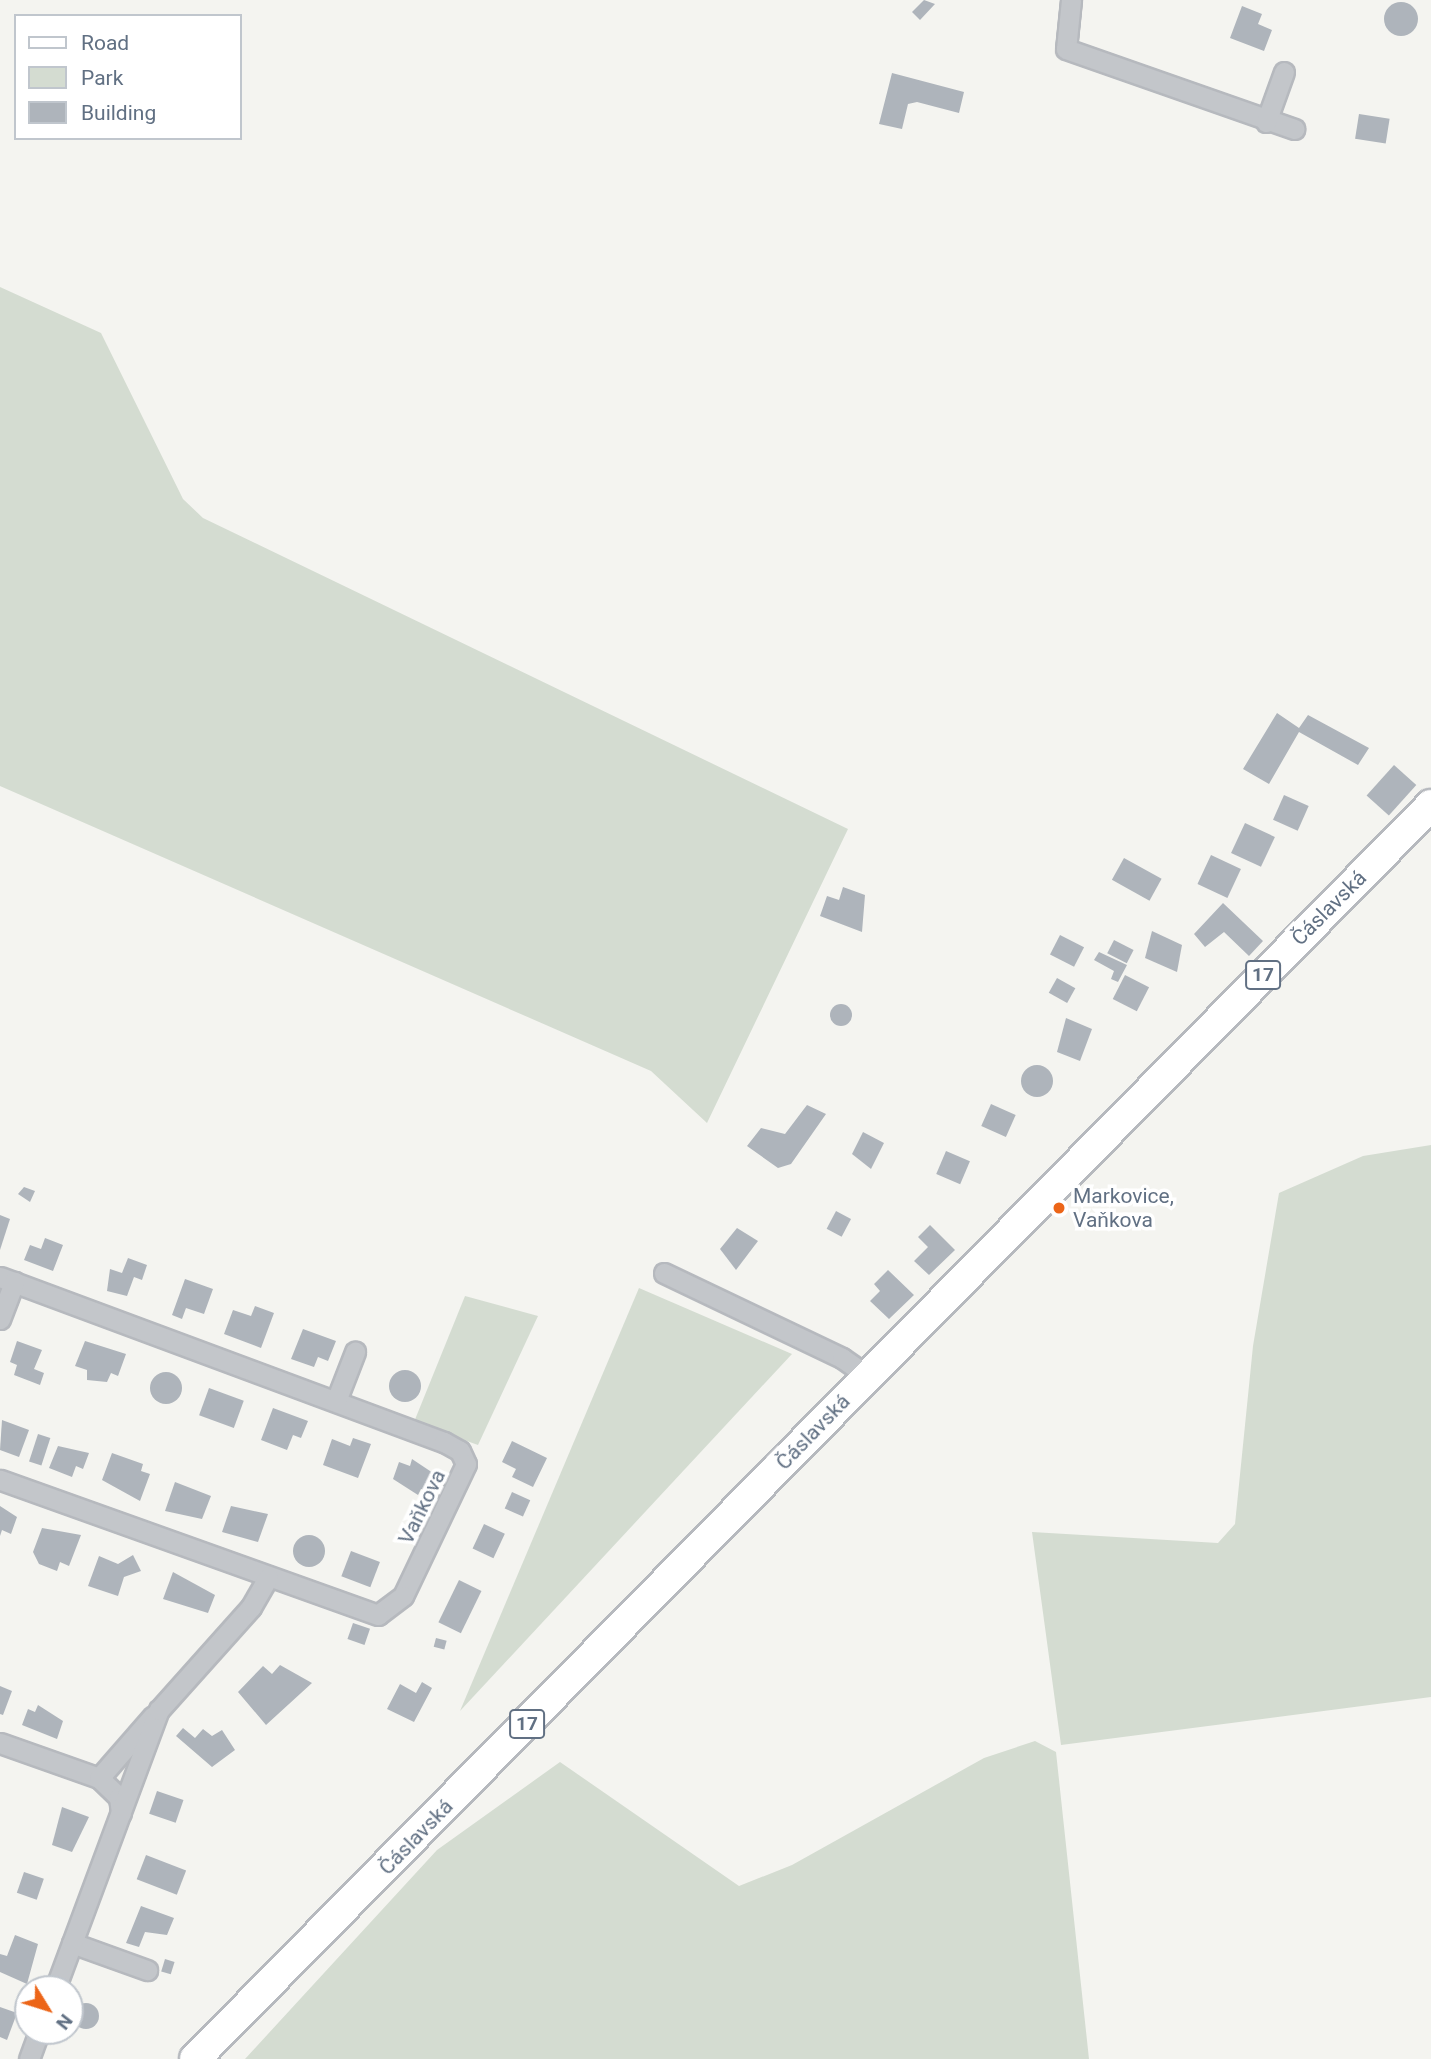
<!DOCTYPE html>
<html>
<head>
<meta charset="utf-8">
<style>
	body { margin:0 }
	#map { position:relative; width:1431px; height:2059px; overflow:hidden; background:#f4f4f0; font-family:Roboto,sans-serif }
	div>[style] { position:absolute }
	.green>* { inset:0; background:#d4dcd1 }
	.building>* { inset:0; background:#aeb4bb; transform-origin:0 0 }
	.round { border-radius:50% }
	.roads { filter:drop-shadow(2px 0 #b6b9be) drop-shadow(-2px 0 #b6b9be) drop-shadow(0 2px #b6b9be) drop-shadow(0 -2px #b6b9be) }
	.minor>* { height:19px; margin:-9.5px; padding:0 9.5px; transform-origin:9.5px; border-radius:9.5px; background:#c3c6ca }
	.primary>* { height:30px; margin:-15px; padding:0 15px; transform-origin:15px; border-radius:15px; background:#fff }
	.dots>* { width:19px; height:19px; translate:-50% -50%; box-sizing:border-box; border:4px solid #fff; border-radius:50% }
	span { translate:-50% -50%; white-space:nowrap; text-align:center; line-height:1.15; -webkit-text-stroke:7px #fff; paint-order:stroke }
	.shield-label span { padding:2px 5px; background:#fff; border:2px solid; border-radius:5px; -webkit-text-stroke-width:0 }
	.shield-label { font-size:19px; color:#617083; font-weight:700 }
	.street-label { font-size:21px; color:#617083 }
	.poi-label { font-size:21px; color:#617083 }
	.left { translate:0 -50%; text-align:left }
	.legend { position:absolute; left:14px; top:14px; width:228px; height:126px; box-sizing:border-box; background:#fff; border:2px solid #c0c6cd; margin:0; padding:9px 12px; list-style:none; font-size:21px; color:#617083 }
	.legend li { display:flex; align-items:center; gap:14px; height:35px }
	.legend b { width:35px; border:2px solid #c0c6cd }
	.north { position:absolute; left:14px; top:1975px; width:70px; height:70px; box-sizing:border-box; background:#fff; border:2px solid #c0c6cd; border-radius:50%; rotate:128deg; font-size:19px; font-weight:700; line-height:28px; text-align:center; color:#617083 }
	.north::after { content:''; display:block; margin:auto; width:24px; height:32px; background:#ec6518; clip-path:polygon(50% 0,100% 100%,50% 72%,0 100%) }
</style>
</head>
<body>
<div id="map">
	<div class="green">
		<div style="clip-path:polygon(0 287px,101px 333px,183px 499px,203px 518px,848px 829px,707px 1123px,651px 1071px,0 786px)"></div>
		<div style="clip-path:polygon(1431px 1145px,1431px 1697px,1061px 1745px,1032px 1532px,1218px 1543px,1235px 1524px,1253px 1346px,1279px 1193px,1363px 1156px)"></div>
		<div style="clip-path:polygon(639px 1288px,792px 1354px,460px 1711px)"></div>
		<div style="clip-path:polygon(465px 1296px,538px 1316px,478px 1445px,414px 1422px)"></div>
		<div style="clip-path:polygon(1035px 1741px,1056px 1752px,1089px 2059px,245px 2059px,437px 1850px,560px 1762px,739px 1886px,792px 1865px,984px 1758px)"></div>
	</div>
	<div class="building">
		<div style="clip-path:polygon(924px 0,935px 4px,920px 20px,912px 12px)"></div>
		<div class="round" style="left:1384px;top:2px;width:34px;height:34px"></div>
		<div style="clip-path:polygon(1242px 6px,1262px 14px,1258px 24px,1272px 30px,1264px 51px,1230px 38px)"></div>
		<div style="clip-path:polygon(892px 73px,964px 92px,959px 113px,917px 102px,908px 104px,902px 129px,879px 124px)"></div>
		<div style="left:1359px;top:114px;width:31px;height:25px;rotate:9deg"></div>
		<div style="clip-path:polygon(1277px 713px,1299px 728px,1308px 715px,1369px 748px,1358px 765px,1299px 732px,1269px 784px,1243px 769px)"></div>
		<div style="left:1394px;top:765px;width:30px;height:41px;rotate:42deg"></div>
		<div style="left:1284px;top:795px;width:27px;height:27px;rotate:24deg"></div>
		<div style="left:1245px;top:823px;width:33px;height:33px;rotate:25deg"></div>
		<div style="left:1211px;top:855px;width:33px;height:32px;rotate:25deg"></div>
		<div style="left:1124px;top:858px;width:43px;height:25px;rotate:29deg"></div>
		<div style="clip-path:polygon(843px 887px,865px 895px,862px 932px,820px 916px,827px 896px,839px 900px)"></div>
		<div style="clip-path:polygon(1223px 903px,1263px 941px,1249px 956px,1224px 932px,1205px 947px,1194px 934px)"></div>
		<div style="clip-path:polygon(1152px 931px,1182px 945px,1177px 972px,1145px 958px)"></div>
		<div style="left:1060px;top:935px;width:27px;height:22px;rotate:27deg"></div>
		<div style="left:1114px;top:940px;width:22px;height:15px;rotate:27deg"></div>
		<div style="clip-path:polygon(1099px 952px,1127px 965px,1118px 982px,1111px 979px,1114px 971px,1094px 960px)"></div>
		<div style="left:1125px;top:975px;width:27px;height:27px;rotate:27deg"></div>
		<div style="left:1057px;top:978px;width:21px;height:17px;rotate:29deg"></div>
		<div class="round" style="left:830px;top:1004px;width:22px;height:22px"></div>
		<div style="clip-path:polygon(1066px 1018px,1092px 1029px,1080px 1061px,1057px 1052px)"></div>
		<div class="round" style="left:1021px;top:1065px;width:32px;height:32px"></div>
		<div style="left:991px;top:1104px;width:27px;height:24px;rotate:24deg"></div>
		<div style="clip-path:polygon(807px 1105px,826px 1114px,791px 1164px,778px 1168px,747px 1146px,761px 1128px,785px 1134px)"></div>
		<div style="clip-path:polygon(863px 1132px,884px 1143px,871px 1169px,852px 1154px)"></div>
		<div style="left:946px;top:1151px;width:26px;height:25px;rotate:23deg"></div>
		<div style="clip-path:polygon(24px 1187px,35px 1191px,30px 1202px,18px 1194px)"></div>
		<div style="left:836px;top:1211px;width:17px;height:20px;rotate:28deg"></div>
		<div style="clip-path:polygon(0 1215px,10px 1219px,0 1250px)"></div>
		<div style="clip-path:polygon(930px 1225px,955px 1250px,929px 1275px,914px 1261px,928px 1247px,918px 1237px)"></div>
		<div style="clip-path:polygon(737px 1228px,758px 1241px,736px 1270px,720px 1249px)"></div>
		<div style="clip-path:polygon(45px 1238px,63px 1245px,53px 1271px,24px 1260px,30px 1245px,41px 1249px)"></div>
		<div style="clip-path:polygon(128px 1258px,147px 1265px,142px 1280px,134px 1277px,127px 1296px,107px 1291px,110px 1269px,122px 1273px)"></div>
		<div style="clip-path:polygon(888px 1270px,914px 1295px,889px 1319px,870px 1301px,880px 1291px,874px 1284px)"></div>
		<div style="clip-path:polygon(185px 1279px,213px 1289px,204px 1314px,186px 1308px,182px 1319px,172px 1315px)"></div>
		<div style="clip-path:polygon(255px 1306px,274px 1313px,261px 1348px,224px 1334px,233px 1310px,251px 1316px)"></div>
		<div style="clip-path:polygon(303px 1329px,336px 1341px,328px 1361px,318px 1357px,314px 1367px,291px 1359px)"></div>
		<div style="clip-path:polygon(17px 1341px,42px 1350px,34px 1369px,44px 1373px,40px 1385px,14px 1375px,17px 1365px,10px 1362px)"></div>
		<div style="clip-path:polygon(85px 1341px,126px 1354px,118px 1376px,111px 1373px,107px 1382px,87px 1380px,87px 1370px,75px 1366px)"></div>
		<div class="round" style="left:389px;top:1370px;width:32px;height:32px"></div>
		<div class="round" style="left:150px;top:1372px;width:32px;height:32px"></div>
		<div style="left:209px;top:1388px;width:37px;height:29px;rotate:20deg"></div>
		<div style="clip-path:polygon(273px 1408px,308px 1421px,301px 1438px,293px 1435px,287px 1450px,261px 1440px)"></div>
		<div style="clip-path:polygon(2px 1420px,29px 1430px,19px 1457px,0 1450px)"></div>
		<div style="left:38px;top:1434px;width:13px;height:29px;rotate:18deg"></div>
		<div style="clip-path:polygon(353px 1438px,371px 1444px,358px 1478px,323px 1465px,332px 1439px,350px 1446px)"></div>
		<div style="clip-path:polygon(512px 1441px,547px 1458px,533px 1487px,512px 1477px,516px 1469px,502px 1462px)"></div>
		<div style="clip-path:polygon(58px 1446px,89px 1453px,83px 1469px,76px 1466px,72px 1477px,49px 1468px)"></div>
		<div style="clip-path:polygon(112px 1453px,143px 1464px,141px 1471px,150px 1474px,140px 1501px,102px 1480px)"></div>
		<div style="clip-path:polygon(412px 1459px,436px 1475px,429px 1492px,421px 1489px,418px 1495px,393px 1479px,399px 1462px,410px 1466px)"></div>
		<div style="clip-path:polygon(175px 1482px,211px 1496px,202px 1519px,165px 1511px)"></div>
		<div style="left:512px;top:1492px;width:20px;height:18px;rotate:24deg"></div>
		<div style="clip-path:polygon(0 1506px,17px 1517px,11px 1534px,2px 1530px,0 1536px)"></div>
		<div style="clip-path:polygon(231px 1506px,268px 1514px,258px 1542px,222px 1532px)"></div>
		<div style="left:484px;top:1524px;width:23px;height:27px;rotate:25deg"></div>
		<div style="clip-path:polygon(42px 1528px,81px 1535px,69px 1566px,60px 1562px,57px 1571px,39px 1564px,33px 1552px)"></div>
		<div class="round" style="left:293px;top:1535px;width:32px;height:32px"></div>
		<div style="left:351px;top:1551px;width:31px;height:27px;rotate:21deg"></div>
		<div style="clip-path:polygon(133px 1555px,141px 1571px,124px 1577px,118px 1596px,88px 1586px,99px 1556px,118px 1564px)"></div>
		<div style="clip-path:polygon(173px 1572px,215px 1595px,208px 1613px,163px 1599px)"></div>
		<div style="left:459px;top:1580px;width:25px;height:47px;rotate:26deg"></div>
		<div style="left:353px;top:1623px;width:18px;height:17px;rotate:19deg"></div>
		<div style="left:436px;top:1638px;width:11px;height:9px;rotate:15deg"></div>
		<div style="clip-path:polygon(280px 1665px,312px 1683px,266px 1725px,238px 1692px,263px 1666px,272px 1674px)"></div>
		<div style="clip-path:polygon(422px 1682px,432px 1688px,414px 1722px,387px 1709px,400px 1684px,416px 1693px)"></div>
		<div style="clip-path:polygon(0 1686px,12px 1691px,3px 1715px,0 1714px)"></div>
		<div style="clip-path:polygon(38px 1705px,63px 1721px,57px 1739px,22px 1725px,28px 1709px,35px 1712px)"></div>
		<div style="clip-path:polygon(183px 1728px,195px 1738px,203px 1729px,212px 1736px,222px 1730px,235px 1750px,212px 1767px,176px 1736px)"></div>
		<div style="left:157px;top:1791px;width:28px;height:24px;rotate:19deg"></div>
		<div style="clip-path:polygon(62px 1807px,89px 1817px,72px 1852px,52px 1845px)"></div>
		<div style="left:146px;top:1855px;width:43px;height:26px;rotate:21deg"></div>
		<div style="left:24px;top:1872px;width:21px;height:22px;rotate:19deg"></div>
		<div style="clip-path:polygon(141px 1906px,174px 1918px,167px 1935px,145px 1932px,139px 1947px,126px 1943px)"></div>
		<div style="clip-path:polygon(15px 1935px,38px 1944px,27px 1984px,0 1972px,0 1954px,7px 1956px)"></div>
		<div style="left:165px;top:1959px;width:10px;height:13px;rotate:17deg"></div>
		<div class="round" style="left:73px;top:2003px;width:26px;height:26px"></div>
		<div style="clip-path:polygon(0 2007px,17px 2013px,7px 2040px,0 2037px)"></div>
	</div>
	<div class="roads">
		<div class="minor">
			<div style="left:1071px;top:0;width:49px;rotate:95.8deg"></div>
			<div style="left:1066px;top:49px;width:242px;rotate:19.3deg"></div>
			<div style="left:1266px;top:122px;width:53px;rotate:-70.2deg"></div>
			<div style="left:664px;top:1273px;width:197px;rotate:25.5deg"></div>
			<div style="left:842px;top:1358px;width:32px;rotate:35deg"></div>
			<div style="left:0;top:1277px;width:474px;rotate:20.4deg"></div>
			<div style="left:444px;top:1442px;width:18px;rotate:29deg"></div>
			<div style="left:460px;top:1451px;width:14px;rotate:65deg"></div>
			<div style="left:466px;top:1464px;width:146px;rotate:115.5deg"></div>
			<div style="left:403px;top:1596px;width:31px;rotate:143deg"></div>
			<div style="left:378px;top:1615px;width:401px;rotate:-160.3deg"></div>
			<div style="left:0;top:1319px;width:40px;rotate:-69deg"></div>
			<div style="left:336px;top:1401px;width:53px;rotate:-68.8deg"></div>
			<div style="left:0;top:1743px;width:105px;rotate:19.5deg"></div>
			<div style="left:99px;top:1778px;width:28px;rotate:44deg"></div>
			<div style="left:119px;top:1797px;width:16px;rotate:83deg"></div>
			<div style="left:99px;top:1778px;width:82px;rotate:-48.9deg"></div>
			<div style="left:72px;top:1943px;width:80px;rotate:19.8deg"></div>
			<div style="left:55px;top:1989px;width:298px;rotate:-69.6deg"></div>
			<div style="left:159px;top:1710px;width:138px;rotate:-48.2deg"></div>
			<div style="left:251px;top:1607px;width:34px;rotate:-60deg"></div>
			<div style="left:29px;top:2059px;width:30px;rotate:-70deg"></div>
		</div>
		<div class="primary">
			<div style="left:195px;top:2059px;width:1761px;rotate:-45.41deg"></div>
		</div>
	</div>
	<div class="dots">
		<div style="left:1059px;top:1208px;background:#ec6518"></div>
	</div>
	<div class="shield-label">
		<span style="left:1263px;top:975px">17</span>
		<span style="left:527px;top:1724px">17</span>
	</div>
	<div class="street-label">
		<span style="left:1329px;top:908px;rotate:-45deg">Čáslavská</span>
		<span style="left:813px;top:1432px;rotate:-46deg">Čáslavská</span>
		<span style="left:422px;top:1507px;rotate:-64deg">Vaňkova</span>
		<span style="left:416px;top:1837px;rotate:-46deg">Čáslavská</span>
	</div>
	<div class="poi-label">
		<span class="left" style="left:1073px;top:1208px">Markovice,<br>Vaňkova</span>
	</div>
	<ul class="legend">
	<li><b style="height:9px;background:#fff"></b>Road</li>
	<li><b style="height:19px;background:#d4dcd1"></b>Park</li>
	<li><b style="height:19px;background:#aeb4bb"></b>Building</li>
	</ul>
	<div class="north">N</div>
</div>
</body>
</html>
